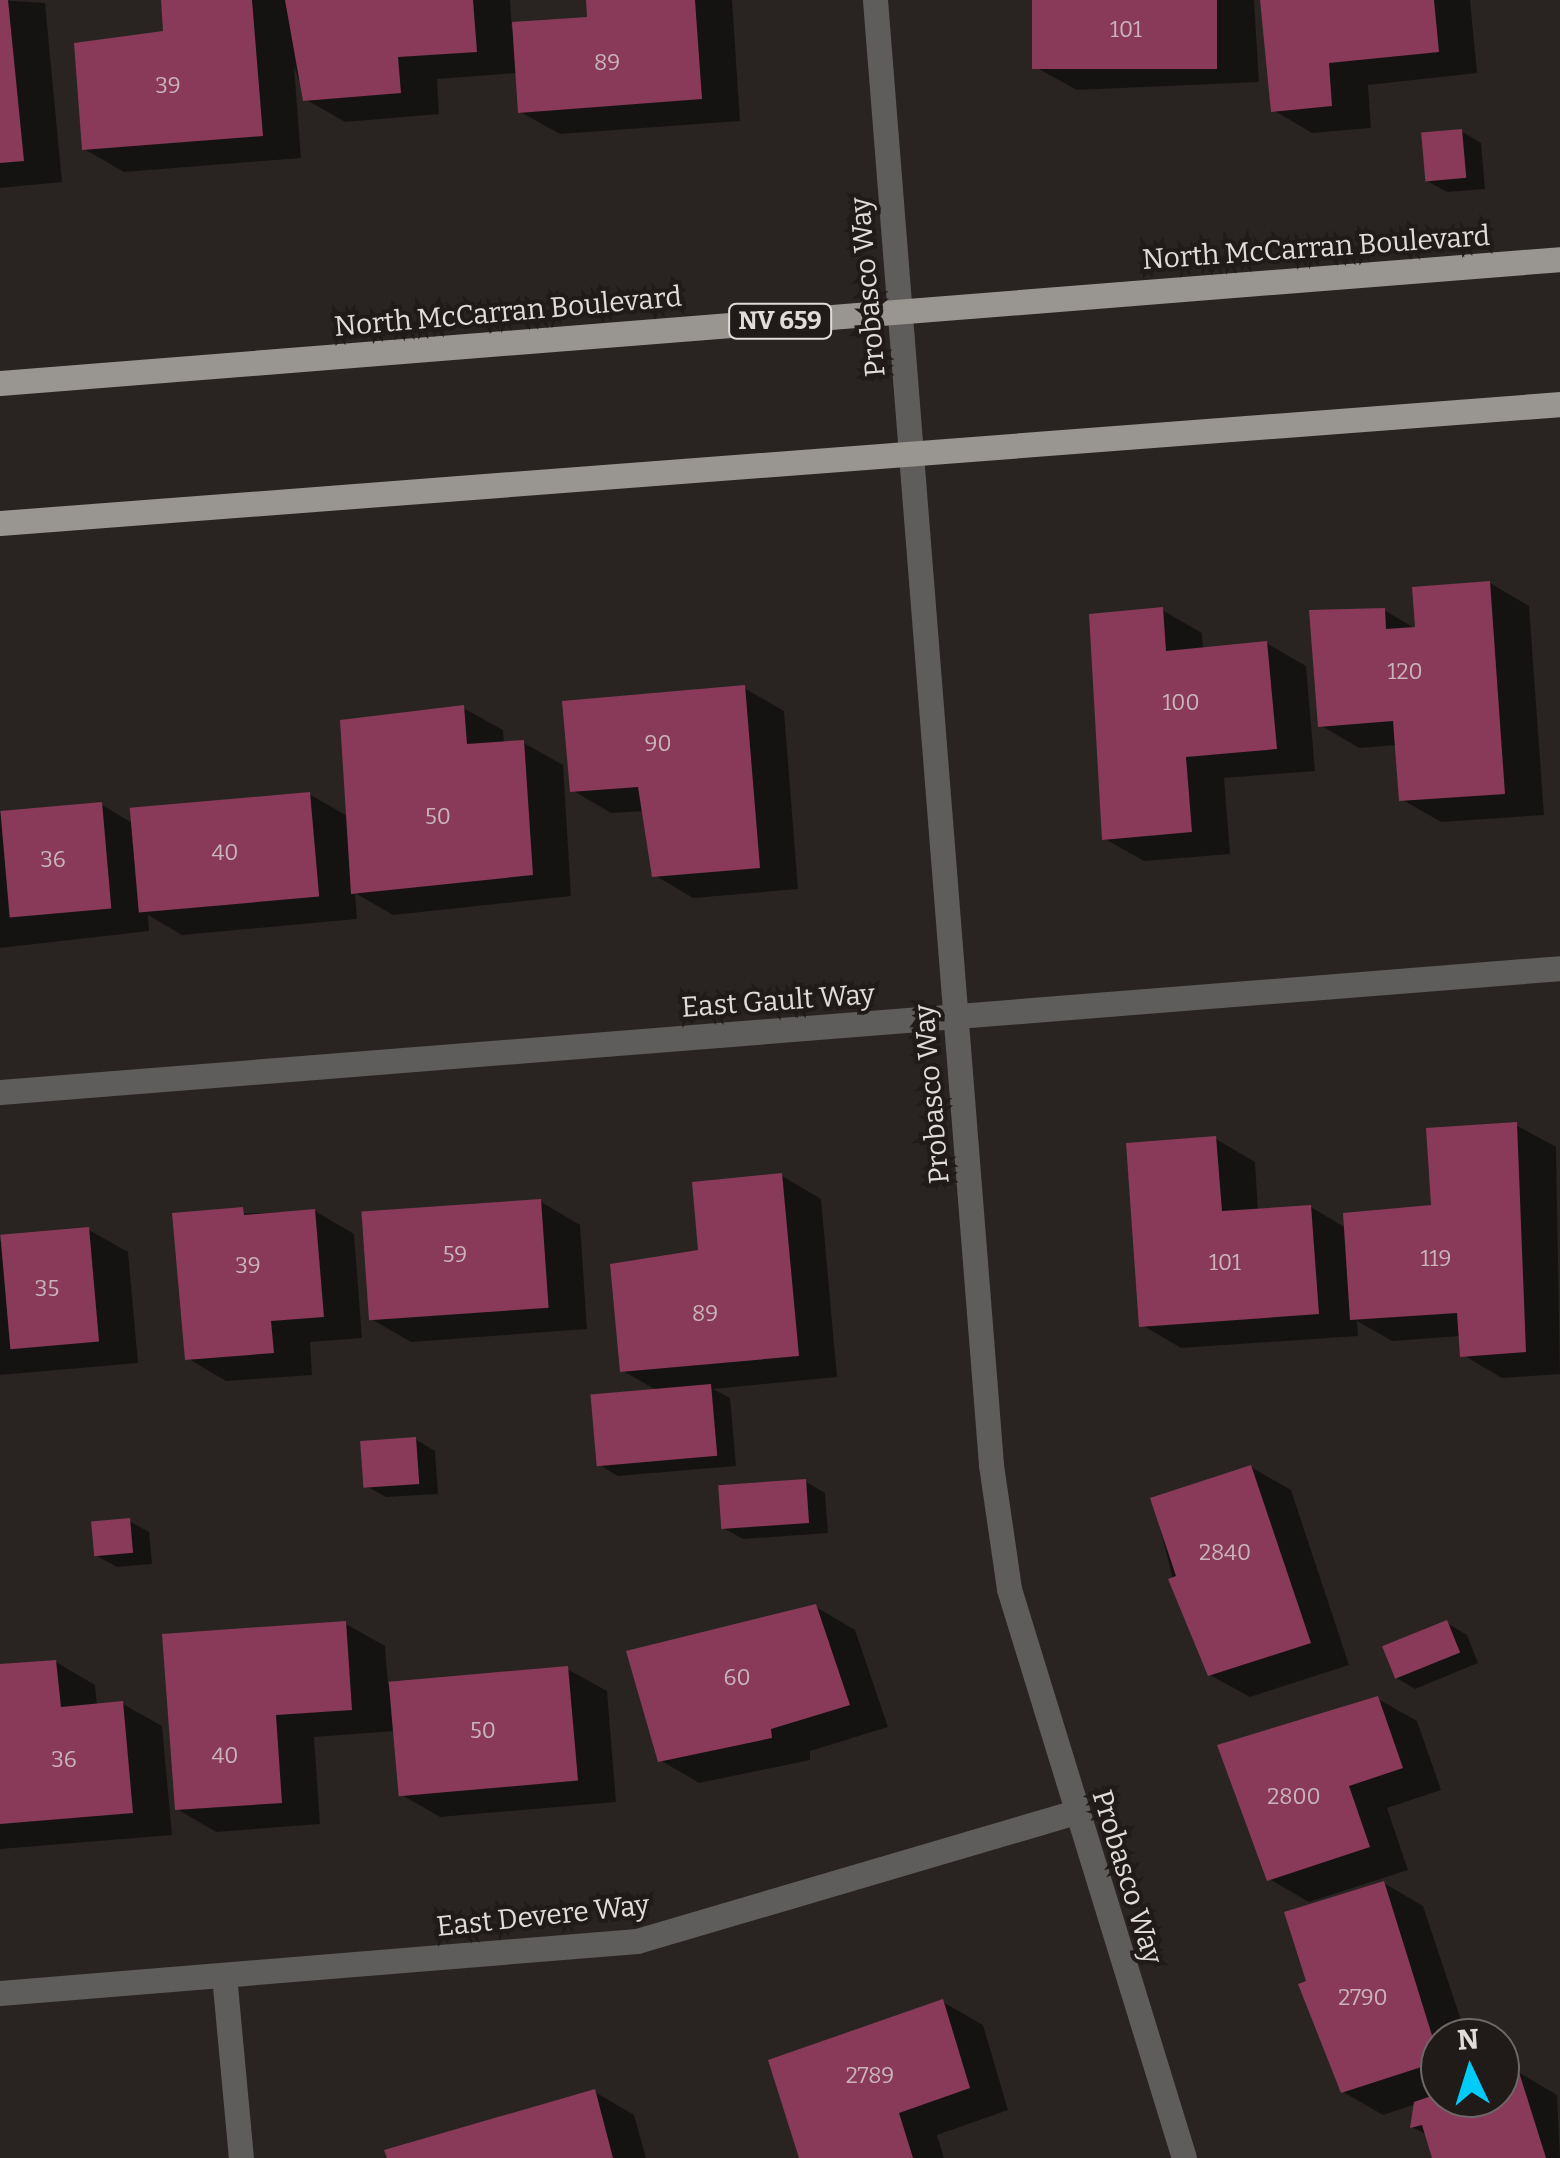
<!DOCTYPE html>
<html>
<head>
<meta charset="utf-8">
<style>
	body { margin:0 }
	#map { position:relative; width:1560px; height:2158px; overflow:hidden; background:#292422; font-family:Bitter,serif }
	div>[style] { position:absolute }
	.shadow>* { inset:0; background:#0007 }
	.building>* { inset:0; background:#883a58; transform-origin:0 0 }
	.minor>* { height:25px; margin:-12.5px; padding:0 12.5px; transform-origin:12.5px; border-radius:12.5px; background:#5f5d5b }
	.tertiary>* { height:25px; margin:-12.5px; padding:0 12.5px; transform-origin:12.5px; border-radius:12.5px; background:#5f5d5b }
	.primary>* { height:25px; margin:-12.5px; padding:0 12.5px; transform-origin:12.5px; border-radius:12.5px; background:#999591 }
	span { translate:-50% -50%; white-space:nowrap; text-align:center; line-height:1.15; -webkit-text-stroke:8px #201a19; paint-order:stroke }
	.number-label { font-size:22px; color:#cab4ba }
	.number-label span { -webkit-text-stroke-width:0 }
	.shield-label span { padding:2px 8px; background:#201a19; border:2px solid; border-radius:8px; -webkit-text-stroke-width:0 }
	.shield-label { font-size:25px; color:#e0dcdb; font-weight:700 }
	.street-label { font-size:28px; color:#e0dcdb }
	.north { position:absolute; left:1420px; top:2018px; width:100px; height:100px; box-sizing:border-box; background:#201a19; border:2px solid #6d6867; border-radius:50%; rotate:356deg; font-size:28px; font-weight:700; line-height:40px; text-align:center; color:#e0dcdb }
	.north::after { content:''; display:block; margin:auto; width:35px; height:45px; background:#01cbf9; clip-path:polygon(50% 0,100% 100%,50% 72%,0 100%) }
</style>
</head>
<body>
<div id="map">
	<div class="shadow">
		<div style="clip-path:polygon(0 0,45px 3px,62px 182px,0 188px)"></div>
		<div style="clip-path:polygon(163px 0,510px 0,512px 30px,590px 19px,589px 0,732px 0,740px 121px,560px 134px,520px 112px,518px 73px,437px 79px,439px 114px,345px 122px,305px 99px,294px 66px,301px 158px,124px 172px,84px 149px,166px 33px)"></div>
		<div style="clip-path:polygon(1034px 0,1254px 0,1259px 82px,1077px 90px,1037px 68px)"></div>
		<div style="clip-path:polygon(1260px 0,1470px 0,1477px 73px,1368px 85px,1371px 128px,1312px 133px,1273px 110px)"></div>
		<div style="clip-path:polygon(1461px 131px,1481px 143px,1485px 189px,1447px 192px,1427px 181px)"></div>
		<div style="clip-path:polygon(1490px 583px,1529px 606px,1544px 815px,1441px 822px,1401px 799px,1398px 745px,1359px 748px,1320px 725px,1384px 610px,1418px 630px)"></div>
		<div style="clip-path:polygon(1162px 610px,1202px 633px,1203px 650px,1266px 643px,1306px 666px,1315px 771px,1224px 778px,1230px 854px,1144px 861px,1105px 839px)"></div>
		<div style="clip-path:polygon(744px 688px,784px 711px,798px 889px,693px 898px,654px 875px,644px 811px,611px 813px,572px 790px)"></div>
		<div style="clip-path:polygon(463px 708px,503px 730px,504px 744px,524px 743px,563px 765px,571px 896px,393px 915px,355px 893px,357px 919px,182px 935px,148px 915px,149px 931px,0 948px,0 813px,102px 805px,134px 824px,309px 794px,349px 817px)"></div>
		<div style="clip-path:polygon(1516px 1125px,1556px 1147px,1560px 1374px,1502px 1378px,1463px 1355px,1461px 1336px,1392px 1341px,1357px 1321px,1358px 1336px,1181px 1348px,1142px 1325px,1216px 1139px,1255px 1162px,1258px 1211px,1311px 1207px,1346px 1228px,1434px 1208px)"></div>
		<div style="clip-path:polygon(782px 1176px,821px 1199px,837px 1377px,713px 1389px,730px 1398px,736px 1466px,618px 1476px,598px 1464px,658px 1391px,623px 1371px,701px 1252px)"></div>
		<div style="clip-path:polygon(541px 1202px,580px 1225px,587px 1329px,411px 1342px,371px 1319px)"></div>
		<div style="clip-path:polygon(315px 1211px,354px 1234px,362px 1338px,310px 1342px,312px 1375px,226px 1381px,187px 1358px,175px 1216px)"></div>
		<div style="clip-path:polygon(89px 1230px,128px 1252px,138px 1363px,0 1375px,0 1241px)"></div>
		<div style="clip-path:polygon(415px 1439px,435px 1451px,438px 1494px,386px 1497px,366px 1486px)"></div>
		<div style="clip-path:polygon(1251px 1467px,1291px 1490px,1349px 1665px,1250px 1697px,1210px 1675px,1180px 1607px,1153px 1500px)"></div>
		<div style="clip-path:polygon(805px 1481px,825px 1493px,828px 1533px,743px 1539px,723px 1528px)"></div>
		<div style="clip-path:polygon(129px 1521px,149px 1532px,152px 1564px,117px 1567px,97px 1556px)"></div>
		<div style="clip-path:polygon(816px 1607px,855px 1630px,888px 1727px,810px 1751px,810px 1760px,699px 1783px,660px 1760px)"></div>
		<div style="clip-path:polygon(1447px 1623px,1467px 1635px,1478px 1663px,1415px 1689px,1395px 1677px)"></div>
		<div style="clip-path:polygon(346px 1624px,385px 1646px,388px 1684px,567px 1669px,607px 1691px,616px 1802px,440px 1817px,400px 1794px,395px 1731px,314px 1737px,320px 1824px,216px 1832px,177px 1809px)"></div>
		<div style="clip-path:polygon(56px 1662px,95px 1685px,97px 1706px,123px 1704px,162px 1726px,172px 1835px,0 1849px,0 1667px)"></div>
		<div style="clip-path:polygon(1378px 1699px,1417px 1721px,1441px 1790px,1387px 1808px,1408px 1870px,1309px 1902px,1269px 1879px)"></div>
		<div style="clip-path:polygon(1384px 1883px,1423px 1906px,1467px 2038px,1440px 2038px,1440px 2098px,1500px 2098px,1500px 2078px,1518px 2072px,1557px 2095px,1560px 2158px,1434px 2158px,1427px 2135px,1412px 2127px,1416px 2104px,1383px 2115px,1343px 2092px,1309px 1982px)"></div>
		<div style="clip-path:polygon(943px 2002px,983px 2025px,1008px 2110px,937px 2135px,944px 2158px,801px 2158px)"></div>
		<div style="clip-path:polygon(595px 2092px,634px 2115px,646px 2158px,389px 2158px)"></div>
	</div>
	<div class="building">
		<div style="clip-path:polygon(0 0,8px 0,24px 161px,0 163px)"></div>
		<div style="clip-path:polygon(161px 0,252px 0,263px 136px,82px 150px,74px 43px,163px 31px)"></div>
		<div style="clip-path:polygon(285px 0,473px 0,477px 52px,398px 57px,401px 93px,303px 101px)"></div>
		<div style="clip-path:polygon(586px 0,695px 0,702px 99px,518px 113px,512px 22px,587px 17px)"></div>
		<div style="left:1032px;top:0;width:185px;height:69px"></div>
		<div style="clip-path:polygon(1260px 0,1434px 0,1439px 52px,1329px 63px,1332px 106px,1271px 112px)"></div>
		<div style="left:1462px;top:129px;width:49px;height:41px;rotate:85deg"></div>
		<div style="clip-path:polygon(1490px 581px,1505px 794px,1399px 801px,1393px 721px,1318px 727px,1309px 610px,1385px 608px,1386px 629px,1415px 627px,1412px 587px)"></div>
		<div style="clip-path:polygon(1163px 607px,1166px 651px,1267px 641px,1277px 749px,1186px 757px,1192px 832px,1102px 840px,1089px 614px)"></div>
		<div style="clip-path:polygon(745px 685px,760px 868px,652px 877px,638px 787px,570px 792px,562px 701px)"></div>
		<div style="clip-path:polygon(464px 705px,467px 744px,524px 740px,533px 875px,351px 894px,340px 720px)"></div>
		<div style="left:310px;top:792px;width:105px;height:181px;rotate:85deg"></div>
		<div style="left:102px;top:802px;width:107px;height:102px;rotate:85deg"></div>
		<div style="clip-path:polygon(1517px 1122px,1526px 1352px,1460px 1357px,1457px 1313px,1350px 1320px,1343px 1213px,1431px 1205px,1426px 1128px)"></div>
		<div style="clip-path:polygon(1216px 1136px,1222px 1211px,1311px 1205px,1319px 1314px,1139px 1327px,1126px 1143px)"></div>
		<div style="clip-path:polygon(782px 1173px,799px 1356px,620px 1372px,610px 1264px,698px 1250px,692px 1182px)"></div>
		<div style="left:541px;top:1199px;width:109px;height:180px;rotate:86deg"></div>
		<div style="clip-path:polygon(243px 1207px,244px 1215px,315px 1209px,324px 1317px,271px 1321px,274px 1353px,185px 1360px,172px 1213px)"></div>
		<div style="left:89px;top:1227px;width:115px;height:89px;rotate:85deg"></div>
		<div style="left:711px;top:1384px;width:72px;height:121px;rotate:85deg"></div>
		<div style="left:416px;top:1437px;width:47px;height:56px;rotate:86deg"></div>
		<div style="clip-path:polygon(1251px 1465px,1311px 1643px,1208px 1676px,1168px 1579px,1176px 1576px,1150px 1498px)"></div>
		<div style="left:806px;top:1479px;width:44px;height:88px;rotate:86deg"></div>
		<div style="left:130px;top:1518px;width:35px;height:39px;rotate:85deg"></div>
		<div style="clip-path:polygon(816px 1604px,850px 1705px,771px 1729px,772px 1738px,658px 1762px,626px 1651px)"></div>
		<div style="left:1447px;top:1620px;width:35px;height:70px;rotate:68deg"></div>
		<div style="clip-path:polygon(346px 1621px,352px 1710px,276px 1715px,282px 1803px,175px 1810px,162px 1634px)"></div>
		<div style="clip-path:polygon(56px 1660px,61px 1707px,123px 1701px,133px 1813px,0 1824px,0 1664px)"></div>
		<div style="left:568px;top:1666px;width:115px;height:180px;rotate:85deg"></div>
		<div style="clip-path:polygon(1378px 1696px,1403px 1768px,1349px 1786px,1370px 1847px,1267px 1881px,1217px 1745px)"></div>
		<div style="clip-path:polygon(1384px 1881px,1440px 2061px,1341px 2093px,1298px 1984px,1306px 1981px,1284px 1912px)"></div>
		<div style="clip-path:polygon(943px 1999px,970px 2088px,899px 2113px,913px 2158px,799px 2158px,768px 2060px)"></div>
		<div style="clip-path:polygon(1518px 2069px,1546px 2158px,1432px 2158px,1422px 2125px,1410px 2128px,1414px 2102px,1440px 2093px,1500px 2098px,1500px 2075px)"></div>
		<div style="clip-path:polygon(595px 2089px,613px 2158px,387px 2158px,384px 2150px)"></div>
	</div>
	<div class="minor">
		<div style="left:0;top:1092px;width:1565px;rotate:-4.54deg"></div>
		<div style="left:224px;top:1975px;width:184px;rotate:84.7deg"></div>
		<div style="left:0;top:1993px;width:639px;rotate:-4.67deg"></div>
		<div style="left:637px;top:1941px;width:457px;rotate:-16.4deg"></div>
	</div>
	<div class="tertiary">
		<div style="left:875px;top:0;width:1470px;rotate:85.47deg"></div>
		<div style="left:991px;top:1465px;width:125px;rotate:81.7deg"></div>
		<div style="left:1009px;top:1589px;width:595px;rotate:72.9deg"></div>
	</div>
	<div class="primary">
		<div style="left:0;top:383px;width:1565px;rotate:-4.54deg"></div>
		<div style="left:0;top:523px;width:1565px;rotate:-4.36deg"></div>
	</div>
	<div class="number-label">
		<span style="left:1126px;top:30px">101</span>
		<span style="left:607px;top:63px">89</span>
		<span style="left:168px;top:86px">39</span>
		<span style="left:1405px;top:672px">120</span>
		<span style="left:1181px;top:703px">100</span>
		<span style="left:658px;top:744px">90</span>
		<span style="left:438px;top:817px">50</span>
		<span style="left:225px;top:853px">40</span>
		<span style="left:53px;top:860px">36</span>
		<span style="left:455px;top:1255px">59</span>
		<span style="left:1436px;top:1259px">119</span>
		<span style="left:1225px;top:1263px">101</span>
		<span style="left:248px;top:1266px">39</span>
		<span style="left:47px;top:1289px">35</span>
		<span style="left:705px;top:1314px">89</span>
		<span style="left:1225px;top:1553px">2840</span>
		<span style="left:737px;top:1678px">60</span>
		<span style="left:483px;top:1731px">50</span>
		<span style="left:225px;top:1756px">40</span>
		<span style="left:64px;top:1760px">36</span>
		<span style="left:1294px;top:1797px">2800</span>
		<span style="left:1363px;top:1998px">2790</span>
		<span style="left:870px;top:2076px">2789</span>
	</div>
	<div class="shield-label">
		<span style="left:780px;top:321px">NV 659</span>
	</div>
	<div class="street-label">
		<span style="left:1316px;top:248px;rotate:-4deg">North McCarran Boulevard</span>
		<span style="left:868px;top:287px;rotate:-95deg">Probasco Way</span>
		<span style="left:508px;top:312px;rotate:-5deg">North McCarran Boulevard</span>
		<span style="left:778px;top:1001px;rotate:-4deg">East Gault Way</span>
		<span style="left:932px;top:1094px;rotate:-95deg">Probasco Way</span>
		<span style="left:1127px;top:1877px;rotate:73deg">Probasco Way</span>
		<span style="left:543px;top:1916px;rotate:-6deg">East Devere Way</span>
	</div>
	<div class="north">N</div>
</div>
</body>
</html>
